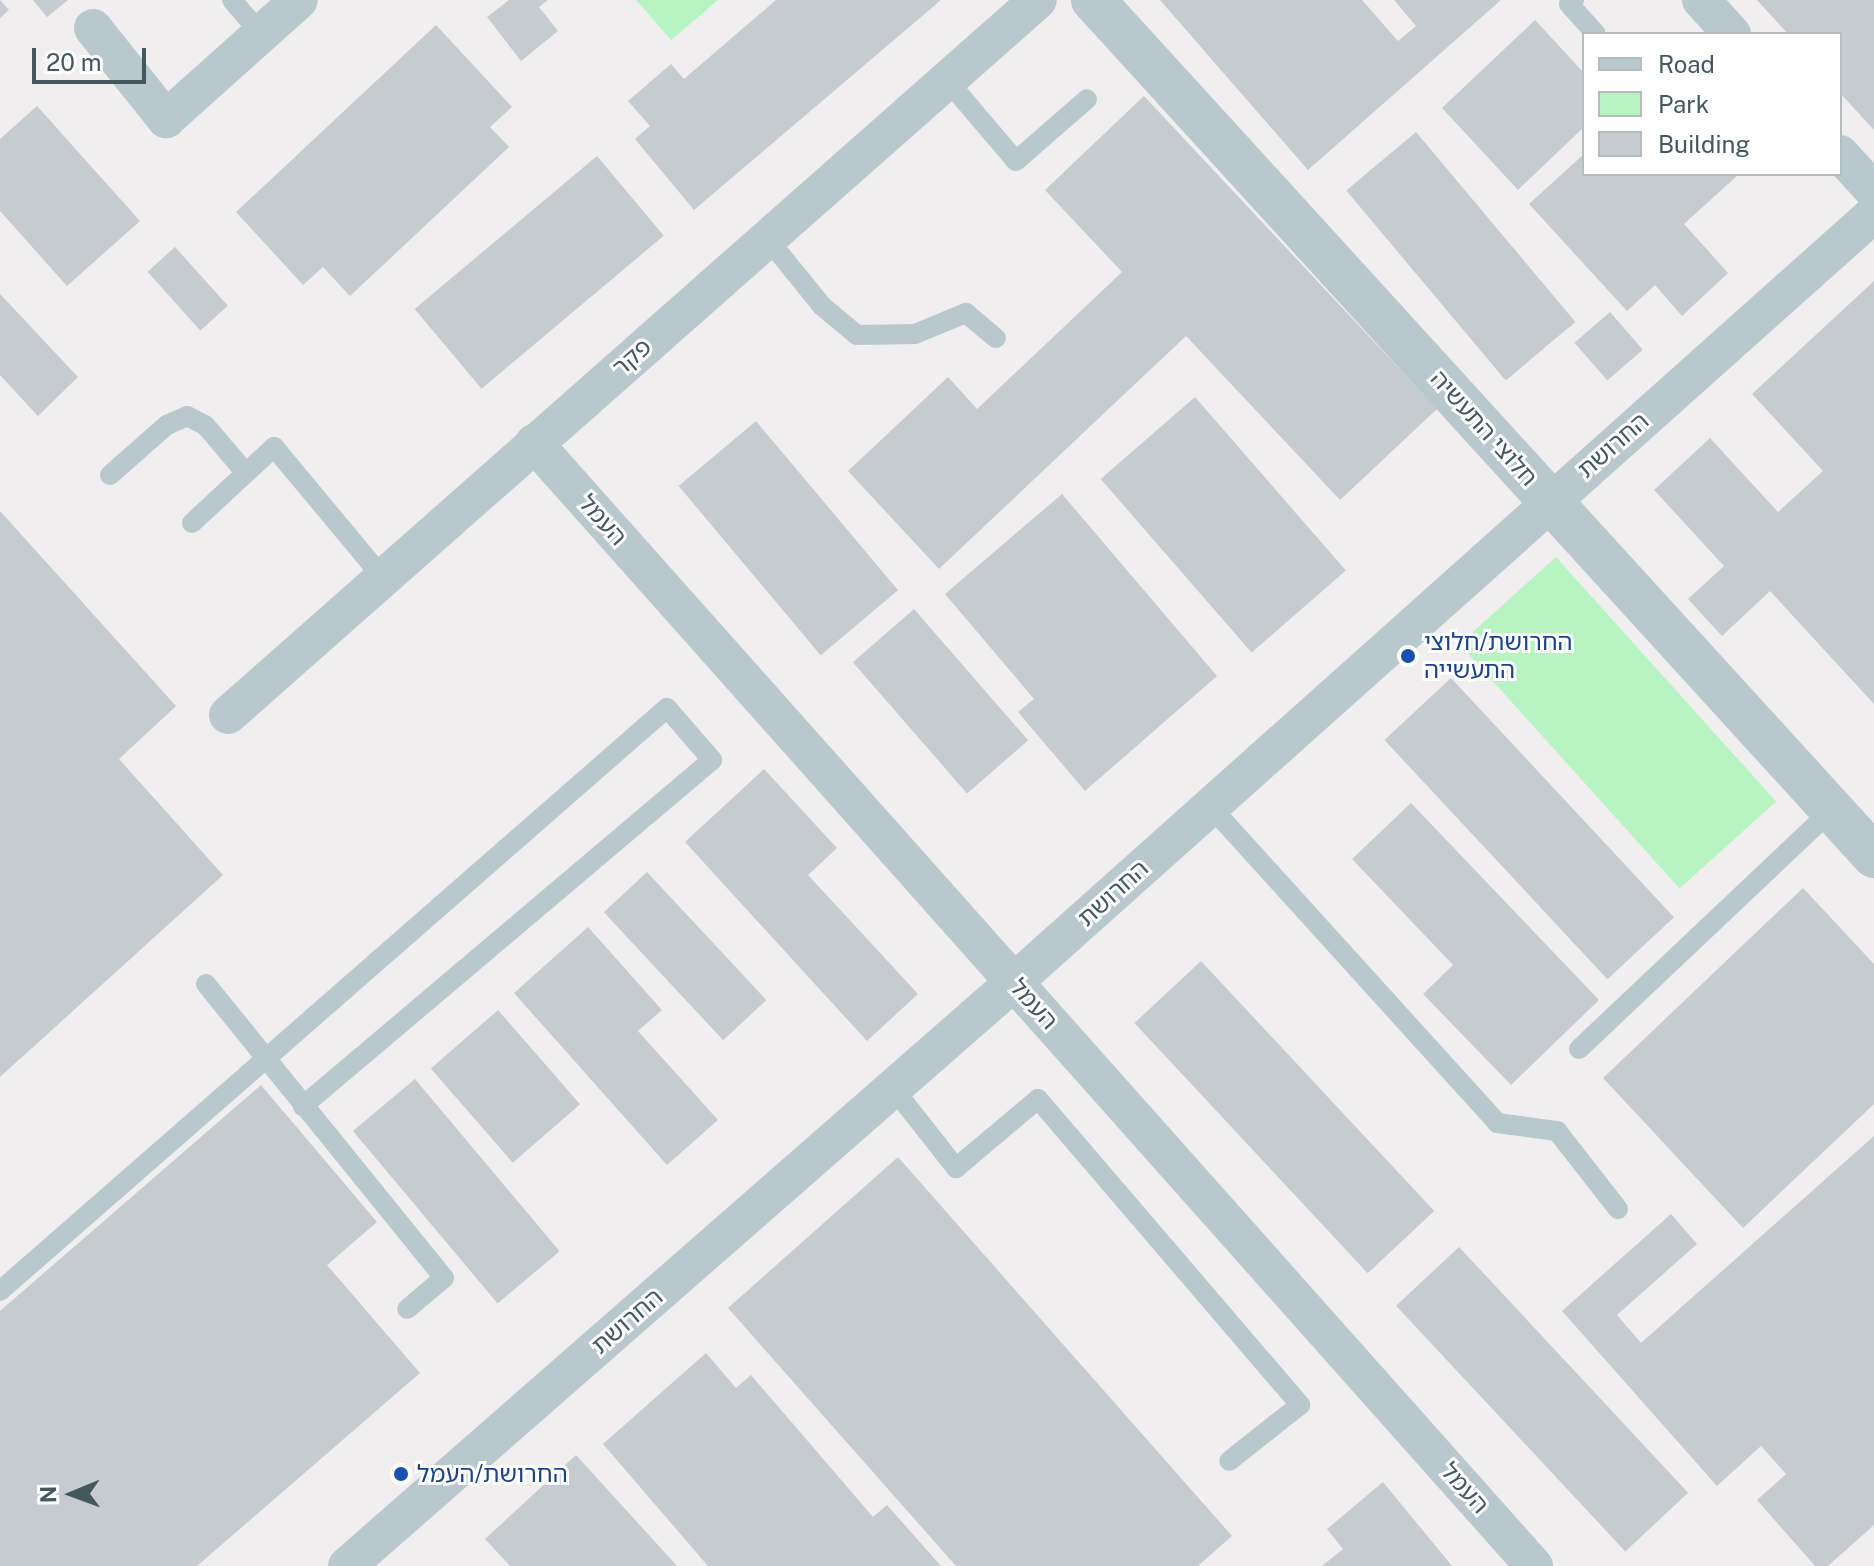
<!DOCTYPE html>
<html>
<head>
<meta charset="utf-8">
<style>
	body { margin:0 }
	#map { position:relative; width:1874px; height:1566px; overflow:hidden; background:#f1eeef; font-family:"Public Sans","Noto Sans Hebrew",sans-serif }
	div>[style] { position:absolute }
	.green>* { inset:0; background:#b8f4c1; transform-origin:0 0 }
	.building>* { inset:0; background:#c5cbcf; transform-origin:0 0 }
	.service>* { height:20px; margin:-10px; padding:0 10px; transform-origin:10px; border-radius:10px; background:#b8c8cd }
	.minor>* { height:38px; margin:-19px; padding:0 19px; transform-origin:19px; border-radius:19px; background:#b8c8cd }
	.tertiary>* { height:44px; margin:-22px; padding:0 22px; transform-origin:22px; border-radius:22px; background:#b8c8cd }
	.dots>* { width:22px; height:22px; translate:-50% -50%; box-sizing:border-box; border:4px solid #fff; border-radius:50% }
	span { translate:-50% -50%; white-space:nowrap; text-align:center; line-height:1.15; -webkit-text-stroke:6px #fff; paint-order:stroke }
	.street-label { font-size:24px; color:#44585e }
	.transit-label { font-size:24px; color:#164399 }
	.left { translate:0 -50%; text-align:left }
	.legend { position:absolute; left:1582px; top:32px; width:260px; height:144px; box-sizing:border-box; background:#fff; border:2px solid #b4bcbf; margin:0; padding:10px 14px; list-style:none; font-size:24px; color:#44585e }
	.legend li { display:flex; align-items:center; gap:16px; height:40px }
	.legend b { width:40px; border:2px solid #b4bcbf }
	.north { position:absolute; left:32px; top:1454px; width:80px; height:80px; -webkit-text-stroke:6px #fff; paint-order:stroke; rotate:269deg; font-size:22px; font-weight:700; line-height:32px; text-align:center; color:#44585e }
	.north::after { content:''; display:block; margin:auto; width:28px; height:36px; background:#44585e; clip-path:polygon(50% 0,100% 100%,50% 72%,0 100%) }
	.scale { position:absolute; left:32px; top:48px; width:114px; height:36px; box-sizing:border-box; border:4px solid #44585e; border-top:0; padding-left:10px; font-size:24px; line-height:28px; white-space:nowrap; color:#44585e; -webkit-text-stroke:6px #fff; paint-order:stroke }
</style>
</head>
<body>
<div id="map">
	<div class="green">
		<div style="clip-path:polygon(636px 0,718px 0,671px 40px)"></div>
		<div style="left:1556px;top:557px;width:329px;height:130px;rotate:48deg"></div>
	</div>
	<div class="building">
		<div style="clip-path:polygon(0 0,9px 10px,0 18px)"></div>
		<div style="clip-path:polygon(33px 0,68px 0,47px 17px)"></div>
		<div style="clip-path:polygon(509px 0,548px 0,539px 7px,558px 31px,521px 61px,487px 17px)"></div>
		<div style="clip-path:polygon(776px 0,941px 0,694px 210px,635px 139px,650px 126px,628px 101px,671px 64px,684px 79px)"></div>
		<div style="clip-path:polygon(1160px 0,1362px 0,1398px 41px,1416px 26px,1394px 0,1501px 0,1308px 170px)"></div>
		<div style="clip-path:polygon(1757px 0,1874px 0,1874px 130px,1840px 93px,1840px 34px,1788px 34px)"></div>
		<div style="clip-path:polygon(1535px 20px,1584px 73px,1584px 127px,1518px 190px,1442px 108px)"></div>
		<div style="clip-path:polygon(436px 25px,512px 107px,490px 127px,509px 147px,350px 296px,323px 267px,303px 285px,236px 212px)"></div>
		<div style="clip-path:polygon(1144px 96px,1437px 409px,1340px 500px,1186px 336px,939px 569px,848px 471px,948px 377px,977px 409px,1122px 272px,1045px 190px)"></div>
		<div style="clip-path:polygon(37px 106px,140px 221px,67px 286px,0 211px,0 139px)"></div>
		<div style="left:1416px;top:132px;width:248px;height:91px;rotate:50deg"></div>
		<div style="clip-path:polygon(1584px 154px,1584px 174px,1739px 174px,1684px 224px,1728px 273px,1682px 316px,1655px 285px,1627px 311px,1529px 204px)"></div>
		<div style="left:597px;top:156px;width:104px;height:238px;rotate:50deg"></div>
		<div style="left:175px;top:247px;width:79px;height:37px;rotate:48deg"></div>
		<div style="clip-path:polygon(1874px 281px,1874px 704px,1770px 591px,1722px 636px,1688px 599px,1724px 566px,1654px 490px,1710px 438px,1778px 512px,1823px 471px,1752px 394px)"></div>
		<div style="clip-path:polygon(0 294px,78px 377px,38px 416px,0 375px)"></div>
		<div style="left:1610px;top:312px;width:50px;height:47px;rotate:49deg"></div>
		<div style="left:1195px;top:397px;width:230px;height:125px;rotate:49deg"></div>
		<div style="left:756px;top:421px;width:221px;height:101px;rotate:50deg"></div>
		<div style="clip-path:polygon(1062px 494px,1217px 676px,1085px 791px,1018px 712px,1034px 699px,945px 594px)"></div>
		<div style="clip-path:polygon(0 511px,176px 706px,119px 759px,223px 875px,0 1077px)"></div>
		<div style="left:914px;top:609px;width:174px;height:81px;rotate:49deg"></div>
		<div style="left:1451px;top:678px;width:327px;height:91px;rotate:47deg"></div>
		<div style="clip-path:polygon(764px 769px,837px 848px,808px 875px,918px 994px,867px 1041px,685px 842px)"></div>
		<div style="clip-path:polygon(1411px 803px,1599px 1000px,1511px 1085px,1423px 994px,1453px 965px,1352px 859px)"></div>
		<div style="left:647px;top:872px;width:175px;height:59px;rotate:47deg"></div>
		<div style="clip-path:polygon(1803px 888px,1874px 964px,1874px 1104px,1743px 1228px,1603px 1078px)"></div>
		<div style="clip-path:polygon(588px 927px,662px 1010px,638px 1031px,718px 1120px,667px 1165px,514px 993px)"></div>
		<div style="left:1201px;top:961px;width:342px;height:91px;rotate:47deg"></div>
		<div style="left:498px;top:1010px;width:125px;height:89px;rotate:49deg"></div>
		<div style="left:415px;top:1079px;width:225px;height:81px;rotate:50deg"></div>
		<div style="clip-path:polygon(261px 1085px,377px 1222px,327px 1265px,420px 1373px,197px 1566px,0 1566px,0 1311px)"></div>
		<div style="clip-path:polygon(1874px 1136px,1874px 1525px,1828px 1566px,1815px 1566px,1757px 1500px,1786px 1474px,1761px 1446px,1717px 1486px,1562px 1311px,1671px 1214px,1697px 1244px,1617px 1315px,1641px 1343px)"></div>
		<div style="clip-path:polygon(898px 1157px,1232px 1536px,1198px 1566px,956px 1566px,728px 1308px)"></div>
		<div style="left:1459px;top:1247px;width:336px;height:86px;rotate:47deg"></div>
		<div style="clip-path:polygon(706px 1353px,736px 1388px,751px 1375px,873px 1517px,887px 1505px,941px 1566px,708px 1566px,603px 1444px)"></div>
		<div style="clip-path:polygon(576px 1455px,677px 1566px,510px 1566px,485px 1539px)"></div>
		<div style="clip-path:polygon(1383px 1482px,1452px 1566px,1322px 1566px,1343px 1549px,1327px 1529px)"></div>
	</div>
	<div class="service">
		<div style="left:232px;top:0;width:45px;rotate:49.5deg"></div>
		<div style="left:1574px;top:0;width:6px;rotate:141deg"></div>
		<div style="left:1569px;top:4px;width:40px;rotate:48deg"></div>
		<div style="left:947px;top:80px;width:106px;rotate:49.6deg"></div>
		<div style="left:1016px;top:161px;width:94px;rotate:-41.1deg"></div>
		<div style="left:767px;top:238px;width:87px;rotate:51deg"></div>
		<div style="left:822px;top:306px;width:45px;rotate:39.6deg"></div>
		<div style="left:857px;top:335px;width:58px;rotate:-1deg"></div>
		<div style="left:915px;top:334px;width:55px;rotate:-22.4deg"></div>
		<div style="left:966px;top:313px;width:39px;rotate:40deg"></div>
		<div style="left:110px;top:475px;width:76px;rotate:-41.3deg"></div>
		<div style="left:167px;top:425px;width:22px;rotate:-24deg"></div>
		<div style="left:187px;top:416px;width:20px;rotate:27deg"></div>
		<div style="left:205px;top:425px;width:63px;rotate:49.5deg"></div>
		<div style="left:192px;top:523px;width:112px;rotate:-42.8deg"></div>
		<div style="left:274px;top:447px;width:170px;rotate:50.2deg"></div>
		<div style="left:1210px;top:806px;width:428px;rotate:47.8deg"></div>
		<div style="left:1497px;top:1123px;width:61px;rotate:7.6deg"></div>
		<div style="left:1557px;top:1131px;width:99px;rotate:52deg"></div>
		<div style="left:206px;top:984px;width:378px;rotate:51deg"></div>
		<div style="left:444px;top:1278px;width:48px;rotate:140deg"></div>
		<div style="left:1579px;top:1049px;width:348px;rotate:-43.4deg"></div>
		<div style="left:893px;top:1088px;width:102px;rotate:51.8deg"></div>
		<div style="left:956px;top:1168px;width:107px;rotate:-40.1deg"></div>
		<div style="left:1038px;top:1099px;width:403px;rotate:49.4deg"></div>
		<div style="left:1300px;top:1405px;width:90px;rotate:141.7deg"></div>
		<div style="left:0;top:1291px;width:886px;rotate:-41.16deg"></div>
		<div style="left:667px;top:708px;width:69px;rotate:49.1deg"></div>
		<div style="left:712px;top:760px;width:536px;rotate:139.77deg"></div>
	</div>
	<div class="minor">
		<div style="left:1701px;top:0;width:46px;rotate:47.6deg"></div>
		<div style="left:93px;top:28px;width:117px;rotate:51.3deg"></div>
		<div style="left:166px;top:119px;width:178px;rotate:-41.8deg"></div>
		<div style="left:1840px;top:154px;width:50px;rotate:47.4deg"></div>
		<div style="left:534px;top:443px;width:1504px;rotate:48.32deg"></div>
		<div style="left:228px;top:715px;width:1080px;rotate:-41.44deg"></div>
		<div style="left:347px;top:1566px;width:887px;rotate:-41.2deg"></div>
		<div style="left:1014px;top:982px;width:1153px;rotate:-41.77deg"></div>
	</div>
	<div class="tertiary">
		<div style="left:1093px;top:0;width:1159px;rotate:47.62deg"></div>
	</div>
	<div class="dots">
		<div style="left:1408px;top:656px;background:#1a4fb4"></div>
		<div style="left:401px;top:1474px;background:#1a4fb4"></div>
	</div>
	<div class="street-label">
		<span style="left:632px;top:357px;rotate:-41deg">פקר</span>
		<span style="left:1484px;top:428px;rotate:48deg">חלוצי התעשיה</span>
		<span style="left:1613px;top:445px;rotate:-41deg">החרושת</span>
		<span style="left:603px;top:520px;rotate:48deg">העמל</span>
		<span style="left:1113px;top:893px;rotate:-42deg">החרושת</span>
		<span style="left:1034px;top:1004px;rotate:48deg">העמל</span>
		<span style="left:627px;top:1321px;rotate:-41deg">החרושת</span>
		<span style="left:1465px;top:1488px;rotate:48deg">העמל</span>
	</div>
	<div class="transit-label">
		<span class="left" style="left:1424px;top:656px">החרושת/חלוצי<br>התעשייה</span>
		<span class="left" style="left:417px;top:1474px">החרושת/העמל</span>
	</div>
	<ul class="legend">
	<li><b style="height:10px;background:#b8c8cd"></b>Road</li>
	<li><b style="height:22px;background:#b8f4c1"></b>Park</li>
	<li><b style="height:22px;background:#c5cbcf"></b>Building</li>
	</ul>
	<div class="north">N</div>
	<div class="scale">20 m</div>
</div>
</body>
</html>
